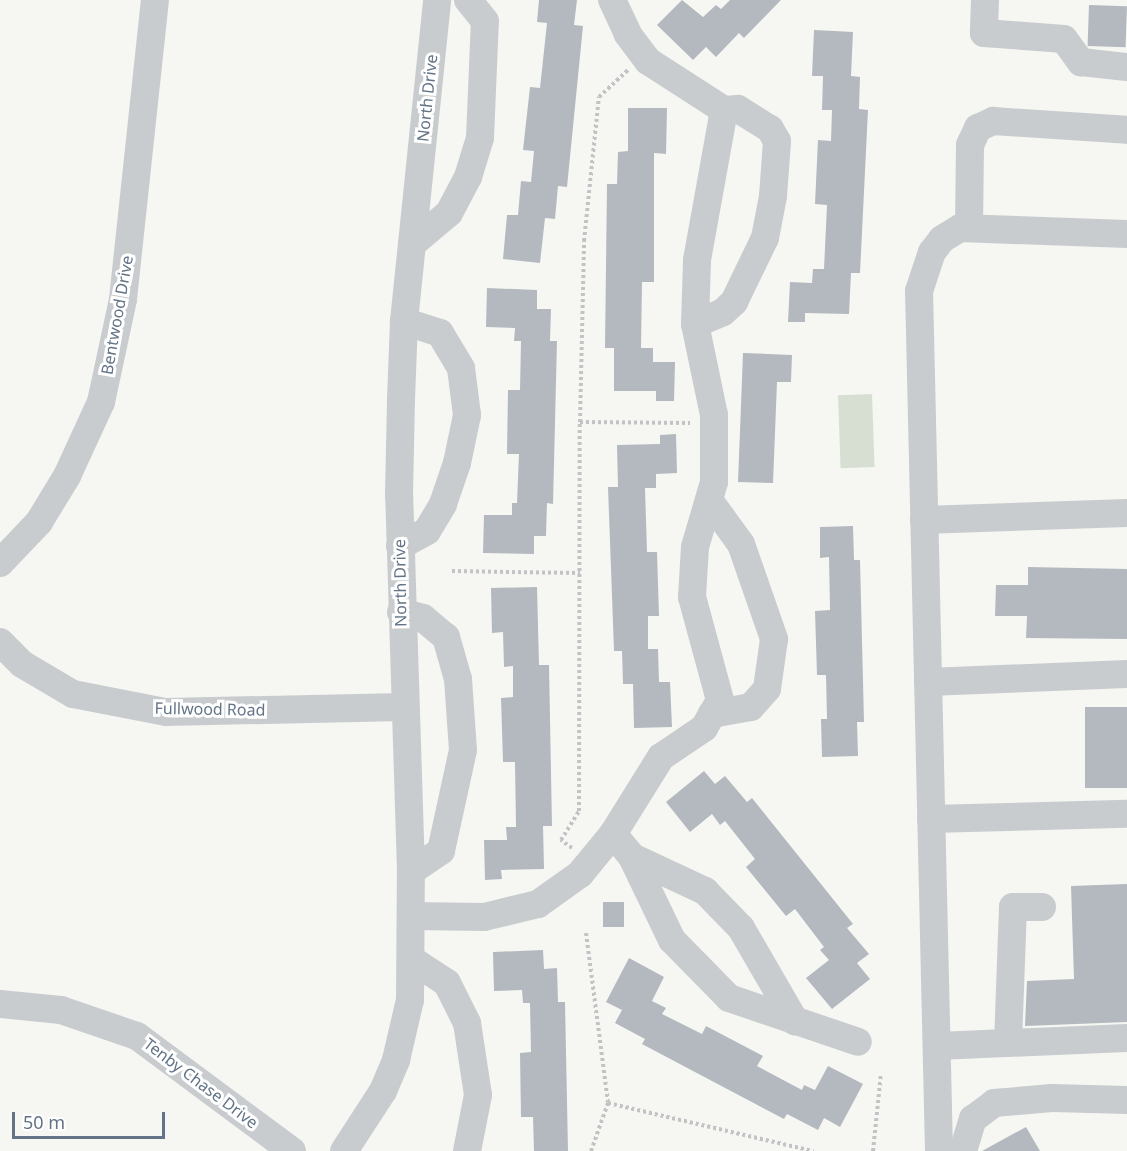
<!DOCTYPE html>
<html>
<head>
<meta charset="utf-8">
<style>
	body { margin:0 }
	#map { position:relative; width:1127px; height:1151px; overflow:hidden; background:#f6f7f3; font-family:"Noto Sans",sans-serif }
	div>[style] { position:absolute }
	.green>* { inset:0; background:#d7dfd3; transform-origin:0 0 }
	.building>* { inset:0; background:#b3b9bf; transform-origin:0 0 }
	.path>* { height:4px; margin-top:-2px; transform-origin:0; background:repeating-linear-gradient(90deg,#c2c3c5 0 3px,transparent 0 6px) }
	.minor>* { height:28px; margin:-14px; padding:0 14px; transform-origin:14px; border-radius:14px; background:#c9cccf }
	span { translate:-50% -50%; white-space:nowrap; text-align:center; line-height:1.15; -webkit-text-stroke:6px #fff; paint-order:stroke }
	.street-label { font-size:16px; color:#637487 }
	.scale { position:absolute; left:12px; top:1112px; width:153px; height:27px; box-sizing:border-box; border:3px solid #637487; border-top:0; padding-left:8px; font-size:18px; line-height:21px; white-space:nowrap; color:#637487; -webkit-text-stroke:4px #fff; paint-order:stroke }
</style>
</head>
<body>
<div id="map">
	<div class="green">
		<div style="left:872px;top:394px;width:73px;height:34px;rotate:88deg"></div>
	</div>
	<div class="building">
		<div style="clip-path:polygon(539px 0,577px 0,574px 25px,583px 26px,567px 187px,558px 186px,555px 219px,545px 218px,540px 263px,503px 259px,507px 215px,518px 215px,521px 181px,531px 182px,534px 151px,523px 150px,530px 87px,540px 88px,547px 23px,537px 22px)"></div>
		<div style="clip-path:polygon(682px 0,703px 17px,716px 5px,721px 9px,730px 0,781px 0,744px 38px,739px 33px,716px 57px,706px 47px,693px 60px,657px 25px)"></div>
		<div style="left:1089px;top:5px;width:38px;height:41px;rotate:2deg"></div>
		<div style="clip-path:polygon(814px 30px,853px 32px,851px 76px,860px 77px,859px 109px,868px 110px,860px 273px,851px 273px,849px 314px,805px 313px,805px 322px,788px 322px,790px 282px,812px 283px,813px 269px,824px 269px,827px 205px,815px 204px,818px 140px,831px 141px,832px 110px,822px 110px,823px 76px,812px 76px)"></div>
		<div style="clip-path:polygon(628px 108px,667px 108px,666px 154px,654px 153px,654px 282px,642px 282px,641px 348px,653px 348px,653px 362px,675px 362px,674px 401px,656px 401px,656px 391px,614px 391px,614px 348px,605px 348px,607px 184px,617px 184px,618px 152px,628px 151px)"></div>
		<div style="clip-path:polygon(487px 288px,537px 290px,537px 309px,551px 309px,550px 341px,557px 341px,553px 504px,547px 503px,546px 536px,534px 536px,534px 554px,483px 553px,484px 515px,512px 515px,512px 503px,517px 503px,519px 454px,507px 454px,508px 390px,520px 390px,521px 341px,514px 341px,515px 328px,486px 327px)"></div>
		<div style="clip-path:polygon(743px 353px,792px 355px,791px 382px,777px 382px,773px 483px,738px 482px)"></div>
		<div style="clip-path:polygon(676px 434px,677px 473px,656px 474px,656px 488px,645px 488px,647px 552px,657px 552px,659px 616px,648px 616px,648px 649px,658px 649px,659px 682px,670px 682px,672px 727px,634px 728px,633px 684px,623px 684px,622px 651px,614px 651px,608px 487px,618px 487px,617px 445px,660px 444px,660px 435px)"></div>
		<div style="clip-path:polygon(853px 526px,854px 560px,860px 560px,864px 722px,857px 722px,858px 756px,822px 757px,821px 719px,827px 719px,826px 675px,817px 675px,815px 611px,830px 610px,829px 557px,820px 558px,820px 527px)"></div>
		<div style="clip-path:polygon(1028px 567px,1127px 569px,1127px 639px,1026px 638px,1027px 616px,995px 616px,996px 585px,1028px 585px)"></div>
		<div style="clip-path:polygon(537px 587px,539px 665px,549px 665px,552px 826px,543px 826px,544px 869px,501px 870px,502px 879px,485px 880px,484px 840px,507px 840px,506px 827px,516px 827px,515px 762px,503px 762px,501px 698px,513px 697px,513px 666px,504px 667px,503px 632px,492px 633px,491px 588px)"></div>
		<div style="left:1085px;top:707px;width:42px;height:81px"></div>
		<div style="clip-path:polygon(704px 771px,715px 784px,725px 776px,747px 802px,752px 798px,853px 924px,847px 928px,869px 954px,857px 963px,870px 979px,832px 1009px,806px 978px,829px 960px,820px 950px,824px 947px,795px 909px,786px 916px,746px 867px,755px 859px,725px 821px,720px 825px,712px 814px,690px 832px,666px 802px)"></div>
		<div style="clip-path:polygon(1127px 884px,1127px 1022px,1025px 1026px,1027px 981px,1074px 979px,1071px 886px)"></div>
		<div style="left:603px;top:902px;width:21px;height:25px"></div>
		<div style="clip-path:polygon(543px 950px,544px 969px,557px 968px,558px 1002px,565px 1002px,568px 1151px,534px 1151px,533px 1117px,521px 1117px,520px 1053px,531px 1052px,530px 1003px,523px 1003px,522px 990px,494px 991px,493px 952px)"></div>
		<div style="clip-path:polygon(629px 958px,664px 977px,652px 1001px,666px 1008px,662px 1014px,702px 1034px,706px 1026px,763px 1056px,757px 1066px,802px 1090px,804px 1085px,815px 1090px,828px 1066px,863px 1084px,840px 1127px,824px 1118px,818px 1130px,787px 1114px,784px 1119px,642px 1044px,645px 1039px,615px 1023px,622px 1010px,606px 1002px)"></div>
		<div style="clip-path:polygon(1026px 1127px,1040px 1151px,982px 1151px)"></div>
	</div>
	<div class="path">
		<div style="left:580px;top:422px;width:110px;rotate:0.5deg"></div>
		<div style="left:452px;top:571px;width:128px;rotate:0.9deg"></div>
		<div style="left:572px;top:848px;width:14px;rotate:-144deg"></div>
		<div style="left:561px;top:840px;width:34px;rotate:-58deg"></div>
		<div style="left:579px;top:811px;width:389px;rotate:-89.9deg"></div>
		<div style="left:580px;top:422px;width:181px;rotate:-88.7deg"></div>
		<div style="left:584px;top:241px;width:145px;rotate:-84.1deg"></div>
		<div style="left:599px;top:97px;width:40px;rotate:-43deg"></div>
		<div style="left:586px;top:933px;width:171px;rotate:82.6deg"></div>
		<div style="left:608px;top:1103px;width:51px;rotate:109.5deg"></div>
		<div style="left:608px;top:1103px;width:211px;rotate:13.2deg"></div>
		<div style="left:873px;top:1151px;width:77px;rotate:-84.1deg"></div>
	</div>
	<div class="minor">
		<div style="left:985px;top:0;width:33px;rotate:92deg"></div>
		<div style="left:984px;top:33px;width:80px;rotate:4.3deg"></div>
		<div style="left:1064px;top:39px;width:29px;rotate:54deg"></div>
		<div style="left:1081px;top:62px;width:46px;rotate:6.2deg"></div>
		<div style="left:969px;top:228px;width:83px;rotate:-89.3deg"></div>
		<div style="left:970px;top:145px;width:19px;rotate:-65deg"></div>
		<div style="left:978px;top:128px;width:17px;rotate:-25deg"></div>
		<div style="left:993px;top:121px;width:134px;rotate:3.8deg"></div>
		<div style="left:412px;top:244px;width:48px;rotate:-40deg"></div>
		<div style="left:449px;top:213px;width:41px;rotate:-62.2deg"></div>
		<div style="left:468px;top:177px;width:41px;rotate:-72.9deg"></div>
		<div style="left:480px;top:138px;width:117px;rotate:-87.6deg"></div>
		<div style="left:485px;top:21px;width:27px;rotate:-129deg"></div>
		<div style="left:695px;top:324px;width:30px;rotate:-23deg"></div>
		<div style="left:723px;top:312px;width:15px;rotate:-42deg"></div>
		<div style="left:734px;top:302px;width:71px;rotate:-64.2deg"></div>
		<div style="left:765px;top:238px;width:43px;rotate:-79.2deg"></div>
		<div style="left:773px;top:196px;width:55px;rotate:-85.8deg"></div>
		<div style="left:777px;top:141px;width:14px;rotate:-120deg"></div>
		<div style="left:770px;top:129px;width:38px;rotate:-148deg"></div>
		<div style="left:738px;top:109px;width:14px;rotate:176deg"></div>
		<div style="left:709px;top:500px;width:54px;rotate:54deg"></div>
		<div style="left:741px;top:544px;width:101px;rotate:70.8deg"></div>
		<div style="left:774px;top:639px;width:50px;rotate:98deg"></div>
		<div style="left:767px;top:689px;width:24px;rotate:132deg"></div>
		<div style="left:751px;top:707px;width:40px;rotate:170deg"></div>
		<div style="left:924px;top:520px;width:203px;rotate:-2deg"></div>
		<div style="left:400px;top:546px;width:31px;rotate:-29deg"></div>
		<div style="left:427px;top:531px;width:31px;rotate:-59deg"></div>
		<div style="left:443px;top:504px;width:43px;rotate:-71.1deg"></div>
		<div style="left:457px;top:463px;width:49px;rotate:-78.2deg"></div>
		<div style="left:467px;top:415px;width:47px;rotate:-97.3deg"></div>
		<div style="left:461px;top:368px;width:41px;rotate:-121deg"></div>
		<div style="left:440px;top:333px;width:38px;rotate:-162deg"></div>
		<div style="left:0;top:563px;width:57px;rotate:-46.4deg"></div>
		<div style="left:39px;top:522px;width:54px;rotate:-58.7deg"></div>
		<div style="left:67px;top:476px;width:81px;rotate:-65.3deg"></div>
		<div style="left:101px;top:402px;width:105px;rotate:-77.9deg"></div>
		<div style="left:123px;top:299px;width:301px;rotate:-83.9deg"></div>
		<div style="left:401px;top:612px;width:23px;rotate:15deg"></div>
		<div style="left:423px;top:618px;width:30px;rotate:40deg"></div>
		<div style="left:446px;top:637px;width:44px;rotate:74.1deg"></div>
		<div style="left:458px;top:679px;width:71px;rotate:86deg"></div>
		<div style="left:463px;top:750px;width:103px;rotate:102.3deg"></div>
		<div style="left:441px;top:851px;width:36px;rotate:146deg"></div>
		<div style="left:0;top:642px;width:31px;rotate:45deg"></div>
		<div style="left:22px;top:664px;width:59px;rotate:30.5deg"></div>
		<div style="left:73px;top:694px;width:95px;rotate:11deg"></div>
		<div style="left:166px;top:712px;width:237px;rotate:-1.2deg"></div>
		<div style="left:928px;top:682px;width:199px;rotate:-2.3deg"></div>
		<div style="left:931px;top:819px;width:196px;rotate:-1.5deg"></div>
		<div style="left:613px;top:834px;width:30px;rotate:50deg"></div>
		<div style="left:632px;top:857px;width:92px;rotate:64.3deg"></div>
		<div style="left:672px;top:940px;width:81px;rotate:45.5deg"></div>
		<div style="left:729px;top:998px;width:136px;rotate:18.8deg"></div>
		<div style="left:632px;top:857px;width:81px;rotate:25deg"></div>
		<div style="left:705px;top:891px;width:52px;rotate:45.8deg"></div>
		<div style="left:741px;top:928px;width:108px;rotate:59.9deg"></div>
		<div style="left:411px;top:916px;width:73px;rotate:0.8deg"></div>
		<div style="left:484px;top:917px;width:56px;rotate:-13.5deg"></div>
		<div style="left:538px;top:904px;width:52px;rotate:-35.5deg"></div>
		<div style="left:580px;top:874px;width:52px;rotate:-50.5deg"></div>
		<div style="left:613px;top:834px;width:91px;rotate:-58.1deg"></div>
		<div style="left:661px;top:757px;width:52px;rotate:-34deg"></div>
		<div style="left:704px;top:728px;width:32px;rotate:-60deg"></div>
		<div style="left:720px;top:700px;width:107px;rotate:-105.2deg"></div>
		<div style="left:692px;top:597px;width:50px;rotate:-86.6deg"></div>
		<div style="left:695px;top:547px;width:68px;rotate:-73.7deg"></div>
		<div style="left:714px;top:482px;width:67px;rotate:-90deg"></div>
		<div style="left:714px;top:415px;width:93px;rotate:-101.8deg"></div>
		<div style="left:695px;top:324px;width:64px;rotate:-88.2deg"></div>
		<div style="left:697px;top:260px;width:152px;rotate:-79.8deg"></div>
		<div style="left:724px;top:110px;width:90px;rotate:-147.2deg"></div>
		<div style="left:648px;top:61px;width:34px;rotate:-127deg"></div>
		<div style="left:628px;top:34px;width:38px;rotate:-115deg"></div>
		<div style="left:412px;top:960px;width:42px;rotate:33.3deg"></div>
		<div style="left:447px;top:983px;width:45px;rotate:63.4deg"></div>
		<div style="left:467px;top:1023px;width:73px;rotate:81.3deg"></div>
		<div style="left:478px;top:1095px;width:57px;rotate:101.1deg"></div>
		<div style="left:0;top:1004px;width:61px;rotate:5.6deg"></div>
		<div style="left:61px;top:1010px;width:80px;rotate:18.9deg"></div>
		<div style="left:137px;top:1036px;width:193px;rotate:36.6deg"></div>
		<div style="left:1008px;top:1043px;width:136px;rotate:-87.9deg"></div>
		<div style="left:1013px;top:907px;width:29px"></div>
		<div style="left:937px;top:1046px;width:190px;rotate:-2.4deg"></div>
		<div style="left:344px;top:1151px;width:72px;rotate:-57deg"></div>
		<div style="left:383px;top:1091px;width:34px;rotate:-67deg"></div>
		<div style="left:396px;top:1060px;width:62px;rotate:-76.9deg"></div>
		<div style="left:410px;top:1000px;width:129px;rotate:-89.6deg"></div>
		<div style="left:411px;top:871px;width:376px;rotate:-91.8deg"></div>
		<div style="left:399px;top:495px;width:96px;rotate:-88.8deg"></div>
		<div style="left:401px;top:399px;width:78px;rotate:-87.8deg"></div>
		<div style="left:404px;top:321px;width:323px;rotate:-84.1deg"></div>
		<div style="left:939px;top:1151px;width:860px;rotate:-91.33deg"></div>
		<div style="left:919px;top:291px;width:41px;rotate:-71.6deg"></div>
		<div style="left:932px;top:252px;width:16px;rotate:-52deg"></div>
		<div style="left:942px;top:239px;width:21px;rotate:-31deg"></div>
		<div style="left:960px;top:228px;width:167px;rotate:2.1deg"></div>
		<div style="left:963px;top:1151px;width:34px;rotate:-73deg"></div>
		<div style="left:973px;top:1119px;width:26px;rotate:-37deg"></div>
		<div style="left:994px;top:1103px;width:58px;rotate:-4.9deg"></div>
		<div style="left:1052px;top:1098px;width:75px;rotate:1.5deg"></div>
	</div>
	<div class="street-label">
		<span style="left:427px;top:98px;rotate:-84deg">North Drive</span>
		<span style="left:117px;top:315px;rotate:-80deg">Bentwood Drive</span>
		<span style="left:400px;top:583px;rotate:-91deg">North Drive</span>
		<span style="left:210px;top:709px;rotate:1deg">Fullwood Road</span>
		<span style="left:201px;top:1083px;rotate:37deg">Tenby Chase Drive</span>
	</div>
	<div class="scale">50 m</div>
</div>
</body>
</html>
